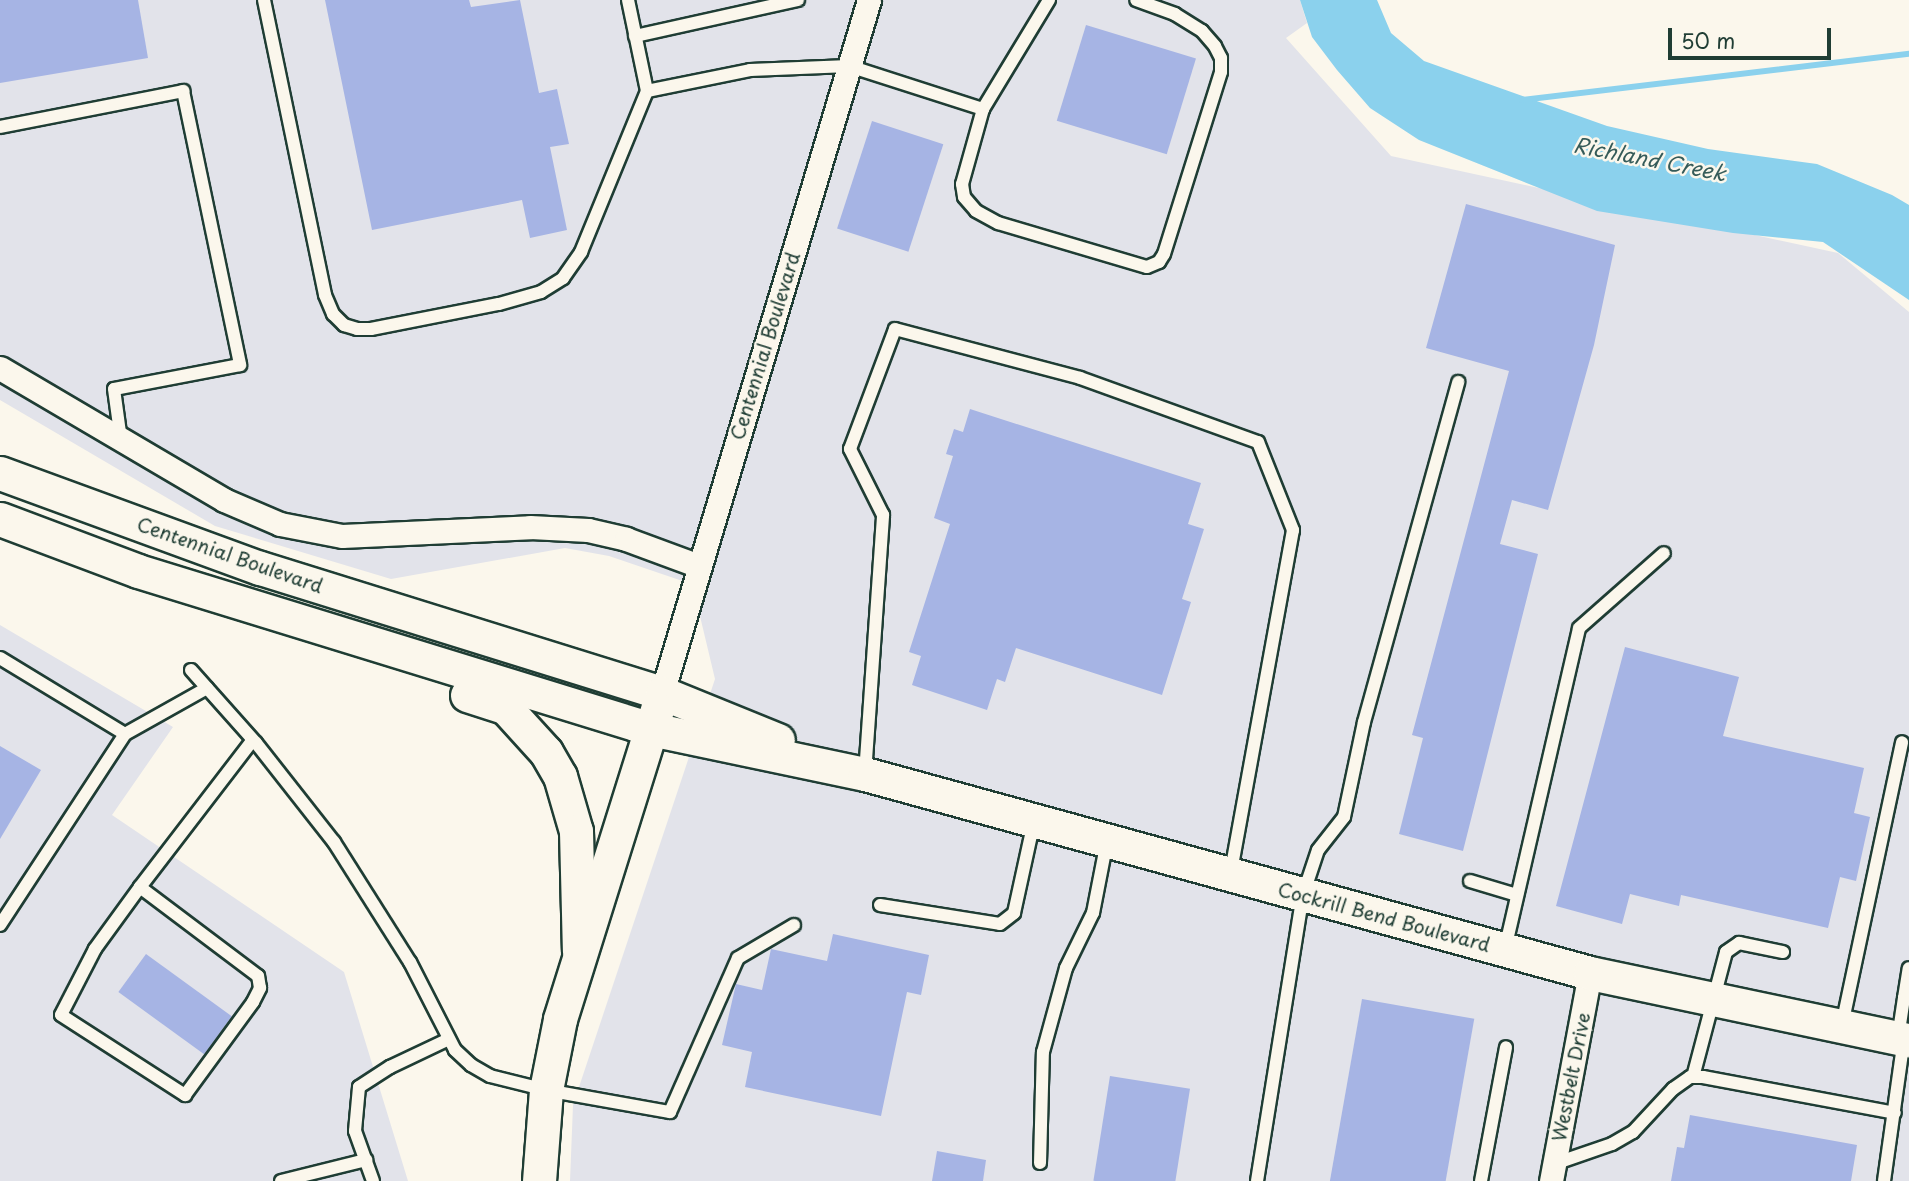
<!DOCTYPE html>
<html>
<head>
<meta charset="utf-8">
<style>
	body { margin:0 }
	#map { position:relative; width:1909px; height:1181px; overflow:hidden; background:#fbf7ec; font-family:"Playpen Sans",sans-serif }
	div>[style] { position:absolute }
	.built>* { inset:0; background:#e2e3ea }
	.water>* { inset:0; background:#8bd1ed }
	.stream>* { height:6px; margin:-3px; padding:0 3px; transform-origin:3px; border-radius:3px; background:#8bd1ed }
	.building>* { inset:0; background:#a6b4e4; transform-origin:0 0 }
	.roads { filter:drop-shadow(2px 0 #1f3d34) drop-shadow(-2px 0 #1f3d34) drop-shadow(0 2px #1f3d34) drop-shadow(0 -2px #1f3d34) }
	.lane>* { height:12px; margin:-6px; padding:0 6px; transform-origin:6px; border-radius:6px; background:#fbf7ec }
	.street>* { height:23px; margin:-11.5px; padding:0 11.5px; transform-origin:11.5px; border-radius:11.5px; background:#fbf7ec }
	.secondary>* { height:33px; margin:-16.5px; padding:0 16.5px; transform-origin:16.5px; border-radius:16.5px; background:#fbf7ec }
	span { translate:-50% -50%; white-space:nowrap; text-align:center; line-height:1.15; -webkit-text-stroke:5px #fbf7ec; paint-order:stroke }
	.street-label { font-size:19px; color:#1f3d34 }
	.water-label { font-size:21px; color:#355b59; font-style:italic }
	.scale { position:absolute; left:1668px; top:28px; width:163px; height:32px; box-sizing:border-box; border:4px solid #1f3d34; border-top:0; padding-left:9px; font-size:21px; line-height:24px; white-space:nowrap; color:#1f3d34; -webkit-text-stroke:5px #fbf7ec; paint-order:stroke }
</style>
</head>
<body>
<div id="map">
	<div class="built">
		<div style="clip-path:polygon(0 0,1300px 0,1307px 23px,1286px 38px,1391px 156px,1838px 253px,1909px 312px,1909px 1181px,570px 1181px,573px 1105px,715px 679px,699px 612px,706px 589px,609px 556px,565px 548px,391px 579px,215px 526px,0 400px)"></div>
		<div style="clip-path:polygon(0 625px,173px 727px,112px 815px,344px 972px,408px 1181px,0 1181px)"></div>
	</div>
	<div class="water">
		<div style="clip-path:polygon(1300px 0,1377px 0,1391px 33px,1424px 61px,1607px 126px,1708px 149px,1817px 164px,1892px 195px,1909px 205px,1909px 300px,1823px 242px,1733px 233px,1597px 211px,1419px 140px,1370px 108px,1337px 70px,1312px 37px)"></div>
	</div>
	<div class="stream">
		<div style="left:1522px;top:100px;width:390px;rotate:-6.8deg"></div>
	</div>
	<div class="building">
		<div style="clip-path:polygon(0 0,138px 0,148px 58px,0 83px)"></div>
		<div style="clip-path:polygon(325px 0,469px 0,471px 7px,520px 0,539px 93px,557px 89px,569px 144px,550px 147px,567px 230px,530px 238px,522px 200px,372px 230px)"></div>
		<div style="left:1086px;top:25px;width:115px;height:100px;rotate:17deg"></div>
		<div style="left:872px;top:121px;width:75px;height:113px;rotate:18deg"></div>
		<div style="clip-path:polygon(1466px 204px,1615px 245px,1594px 345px,1548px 510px,1512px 500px,1500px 544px,1538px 554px,1463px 851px,1399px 834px,1423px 738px,1412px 735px,1509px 371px,1426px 348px)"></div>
		<div style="clip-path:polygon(970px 409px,1201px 483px,1188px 524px,1204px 529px,1182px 599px,1191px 602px,1162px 695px,1016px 648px,1005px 682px,997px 679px,987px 710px,912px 685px,921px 656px,909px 652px,950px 524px,934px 518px,953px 456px,946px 454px,954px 429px,963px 432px)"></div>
		<div style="clip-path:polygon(1625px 647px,1739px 677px,1723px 736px,1864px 768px,1854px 813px,1870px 817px,1856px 881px,1840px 877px,1828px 928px,1681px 895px,1679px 906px,1630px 894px,1622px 924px,1556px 906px)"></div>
		<div style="clip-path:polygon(0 746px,41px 770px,0 839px)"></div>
		<div style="clip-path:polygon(833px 934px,929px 955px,921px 995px,907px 992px,881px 1116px,745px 1087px,752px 1052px,722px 1045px,736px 984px,762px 990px,771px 949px,827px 961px)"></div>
		<div style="left:146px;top:954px;width:106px;height:47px;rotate:36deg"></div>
		<div style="left:1362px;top:999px;width:114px;height:185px;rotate:10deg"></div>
		<div style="left:1110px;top:1076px;width:81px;height:106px;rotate:9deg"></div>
		<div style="clip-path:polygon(1690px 1115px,1857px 1145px,1851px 1181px,1671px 1181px,1677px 1147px,1684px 1148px)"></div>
		<div style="clip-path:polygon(937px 1151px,986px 1160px,983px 1181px,932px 1181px)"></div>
	</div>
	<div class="roads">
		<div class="lane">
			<div style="left:264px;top:0;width:301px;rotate:78.3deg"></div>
			<div style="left:325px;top:295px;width:21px;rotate:67deg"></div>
			<div style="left:333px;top:314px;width:16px;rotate:45deg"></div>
			<div style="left:344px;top:325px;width:14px;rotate:17deg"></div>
			<div style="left:357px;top:329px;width:14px"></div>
			<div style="left:371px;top:329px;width:130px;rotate:-11.1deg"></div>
			<div style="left:499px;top:304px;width:44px;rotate:-15.9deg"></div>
			<div style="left:541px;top:292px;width:26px;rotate:-32deg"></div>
			<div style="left:563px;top:278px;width:32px;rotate:-55deg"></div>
			<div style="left:581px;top:252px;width:174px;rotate:-67.7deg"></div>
			<div style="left:628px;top:0;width:93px;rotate:78.2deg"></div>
			<div style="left:647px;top:91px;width:105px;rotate:-11.5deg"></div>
			<div style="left:750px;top:70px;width:99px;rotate:-2.3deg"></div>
			<div style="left:849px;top:66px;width:141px;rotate:17.8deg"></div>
			<div style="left:1049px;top:0;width:127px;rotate:121.2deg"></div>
			<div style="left:983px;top:109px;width:78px;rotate:105.6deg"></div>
			<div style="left:962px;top:184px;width:13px;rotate:81deg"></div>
			<div style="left:964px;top:197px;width:18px;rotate:49deg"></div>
			<div style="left:976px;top:211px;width:25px;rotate:29deg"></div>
			<div style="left:998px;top:223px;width:155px;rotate:16.5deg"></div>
			<div style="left:1147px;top:267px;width:13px;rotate:-23deg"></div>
			<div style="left:1159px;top:262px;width:9px;rotate:-58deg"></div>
			<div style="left:1164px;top:254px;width:191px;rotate:-72.6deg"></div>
			<div style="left:1221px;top:72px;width:14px;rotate:-90deg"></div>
			<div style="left:1221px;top:58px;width:13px;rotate:-117deg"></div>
			<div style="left:1215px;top:46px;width:20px;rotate:-131deg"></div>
			<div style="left:1202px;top:31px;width:32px;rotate:-148deg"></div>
			<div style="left:1175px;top:14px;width:41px;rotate:-160.3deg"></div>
			<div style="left:635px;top:36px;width:167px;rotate:-12.5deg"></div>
			<div style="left:0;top:127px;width:187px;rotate:-11.1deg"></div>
			<div style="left:183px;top:91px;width:280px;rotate:78.2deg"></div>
			<div style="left:240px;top:365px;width:128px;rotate:169.2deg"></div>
			<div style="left:114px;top:389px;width:51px;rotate:82.2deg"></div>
			<div style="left:0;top:658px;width:146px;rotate:31.3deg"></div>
			<div style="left:191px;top:670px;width:98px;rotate:48.3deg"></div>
			<div style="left:256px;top:743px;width:126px;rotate:51.8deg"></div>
			<div style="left:334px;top:842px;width:142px;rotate:57.7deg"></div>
			<div style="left:410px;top:962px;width:99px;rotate:62.9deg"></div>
			<div style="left:455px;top:1050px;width:22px;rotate:43deg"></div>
			<div style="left:471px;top:1065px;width:22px;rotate:30deg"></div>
			<div style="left:490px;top:1076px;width:58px;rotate:14deg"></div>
			<div style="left:546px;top:1090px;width:126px;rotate:10.1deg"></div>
			<div style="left:670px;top:1112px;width:168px;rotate:-66.2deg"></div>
			<div style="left:738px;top:958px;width:65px;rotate:-30.5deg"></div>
			<div style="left:865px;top:774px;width:260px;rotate:-86deg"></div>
			<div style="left:883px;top:515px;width:74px;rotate:-116.6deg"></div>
			<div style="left:850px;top:449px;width:128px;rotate:-69.4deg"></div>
			<div style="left:895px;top:329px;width:191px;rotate:14.8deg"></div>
			<div style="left:1080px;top:378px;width:189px;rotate:19.8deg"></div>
			<div style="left:1258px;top:442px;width:95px;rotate:68.3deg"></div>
			<div style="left:1293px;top:530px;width:348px;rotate:100.3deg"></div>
			<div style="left:1470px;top:881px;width:49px;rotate:16.6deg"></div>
			<div style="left:140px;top:887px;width:77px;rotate:126deg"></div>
			<div style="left:95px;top:949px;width:74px;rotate:117.3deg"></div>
			<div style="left:61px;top:1015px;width:148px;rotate:32.8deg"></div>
			<div style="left:185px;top:1095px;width:115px;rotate:-53.8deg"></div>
			<div style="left:253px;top:1002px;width:16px;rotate:-63deg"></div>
			<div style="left:260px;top:988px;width:12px;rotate:-99deg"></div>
			<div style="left:258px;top:976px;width:148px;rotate:-143deg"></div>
			<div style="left:140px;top:887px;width:185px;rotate:-52.5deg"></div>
			<div style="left:880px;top:905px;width:121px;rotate:9deg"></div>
			<div style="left:1000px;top:924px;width:18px;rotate:-38deg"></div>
			<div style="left:1014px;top:913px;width:94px;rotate:-77.7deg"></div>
			<div style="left:0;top:925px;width:228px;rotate:-56.8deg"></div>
			<div style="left:125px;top:734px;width:94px;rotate:-29.3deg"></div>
			<div style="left:1505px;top:949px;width:329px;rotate:-77deg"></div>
			<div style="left:1579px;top:628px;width:113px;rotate:-41.4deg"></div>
			<div style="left:1904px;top:998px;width:30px;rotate:-81deg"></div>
			<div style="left:1842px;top:1025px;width:289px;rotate:-78deg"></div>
			<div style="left:1898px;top:1038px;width:40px;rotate:-81.5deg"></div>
			<div style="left:1904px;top:998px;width:5px;rotate:11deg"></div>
			<div style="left:1693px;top:1077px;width:129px;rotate:-75.2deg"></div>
			<div style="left:1726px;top:952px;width:16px;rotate:-35deg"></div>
			<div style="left:1739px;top:943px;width:45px;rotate:11.6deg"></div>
			<div style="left:1040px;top:1163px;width:111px;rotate:-88.5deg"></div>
			<div style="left:1043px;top:1052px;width:87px;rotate:-74.7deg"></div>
			<div style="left:1066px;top:968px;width:61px;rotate:-63.9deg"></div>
			<div style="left:1093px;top:913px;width:73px;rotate:-79deg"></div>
			<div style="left:1554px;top:1164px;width:61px;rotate:-19deg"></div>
			<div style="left:1612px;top:1144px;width:24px;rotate:-30deg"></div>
			<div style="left:1633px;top:1132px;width:59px;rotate:-47.1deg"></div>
			<div style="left:1673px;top:1089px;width:21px;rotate:-35deg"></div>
			<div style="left:1690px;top:1077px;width:13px"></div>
			<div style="left:1703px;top:1077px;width:195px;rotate:10.6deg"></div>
			<div style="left:281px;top:1181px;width:88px;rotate:-13.9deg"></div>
			<div style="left:373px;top:1181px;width:53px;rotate:-109.8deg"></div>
			<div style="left:355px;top:1131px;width:44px;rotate:-84.8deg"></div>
			<div style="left:359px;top:1087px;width:37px;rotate:-33deg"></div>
			<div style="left:390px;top:1067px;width:65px;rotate:-25.4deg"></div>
			<div style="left:1257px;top:1181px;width:290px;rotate:-80.9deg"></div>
			<div style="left:1303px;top:895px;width:47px;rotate:-71.6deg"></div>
			<div style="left:1318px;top:850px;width:42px;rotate:-51.8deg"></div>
			<div style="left:1344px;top:817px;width:97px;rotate:-78.1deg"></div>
			<div style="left:1364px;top:722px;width:353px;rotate:-74.5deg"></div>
			<div style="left:1481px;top:1181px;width:136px;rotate:-79.4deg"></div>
			<div style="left:1884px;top:1181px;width:143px;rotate:-82deg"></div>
		</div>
		<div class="street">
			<div style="left:0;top:368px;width:260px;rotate:30.5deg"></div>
			<div style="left:224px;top:500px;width:61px;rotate:23.2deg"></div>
			<div style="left:280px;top:524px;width:63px;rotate:11deg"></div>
			<div style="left:342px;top:536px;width:188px;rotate:-2.7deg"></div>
			<div style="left:530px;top:527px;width:58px;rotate:3deg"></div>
			<div style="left:588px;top:530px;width:39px;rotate:13deg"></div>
			<div style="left:626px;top:539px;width:78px;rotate:20.3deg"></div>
			<div style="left:662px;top:693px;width:723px;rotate:-73.37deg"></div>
			<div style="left:1551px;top:1181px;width:212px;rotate:-79.4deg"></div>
		</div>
		<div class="secondary">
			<div style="left:0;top:473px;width:277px;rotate:20.1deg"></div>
			<div style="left:260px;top:568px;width:421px;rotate:17.3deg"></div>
			<div style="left:662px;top:693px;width:125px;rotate:22.1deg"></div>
			<div style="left:0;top:519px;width:147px;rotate:20.6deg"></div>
			<div style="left:138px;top:571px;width:537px;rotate:17.12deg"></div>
			<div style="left:651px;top:729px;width:219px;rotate:11.9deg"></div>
			<div style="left:865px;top:774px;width:752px;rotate:15.35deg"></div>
			<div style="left:1590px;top:973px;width:326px;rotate:11.9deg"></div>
			<div style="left:467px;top:695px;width:40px;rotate:18deg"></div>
			<div style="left:505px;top:707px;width:61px;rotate:47.7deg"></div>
			<div style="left:546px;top:752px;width:28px;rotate:60deg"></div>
			<div style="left:560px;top:776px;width:57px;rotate:73.8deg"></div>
			<div style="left:576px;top:831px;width:120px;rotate:88.6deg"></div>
			<div style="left:539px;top:1181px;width:91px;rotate:-85.6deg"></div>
			<div style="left:546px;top:1090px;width:72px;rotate:-78.8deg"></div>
			<div style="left:560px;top:1019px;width:325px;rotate:-72.6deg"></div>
		</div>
	</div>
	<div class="street-label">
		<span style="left:765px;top:346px;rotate:-73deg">Centennial Boulevard</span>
		<span style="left:230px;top:555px;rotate:19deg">Centennial Boulevard</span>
		<span style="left:1384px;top:917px;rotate:15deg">Cockrill Bend Boulevard</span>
		<span style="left:1571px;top:1077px;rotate:-79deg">Westbelt Drive</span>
	</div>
	<div class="water-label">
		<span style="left:1650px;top:158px;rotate:11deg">Richland Creek</span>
	</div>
	<div class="scale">50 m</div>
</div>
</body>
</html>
